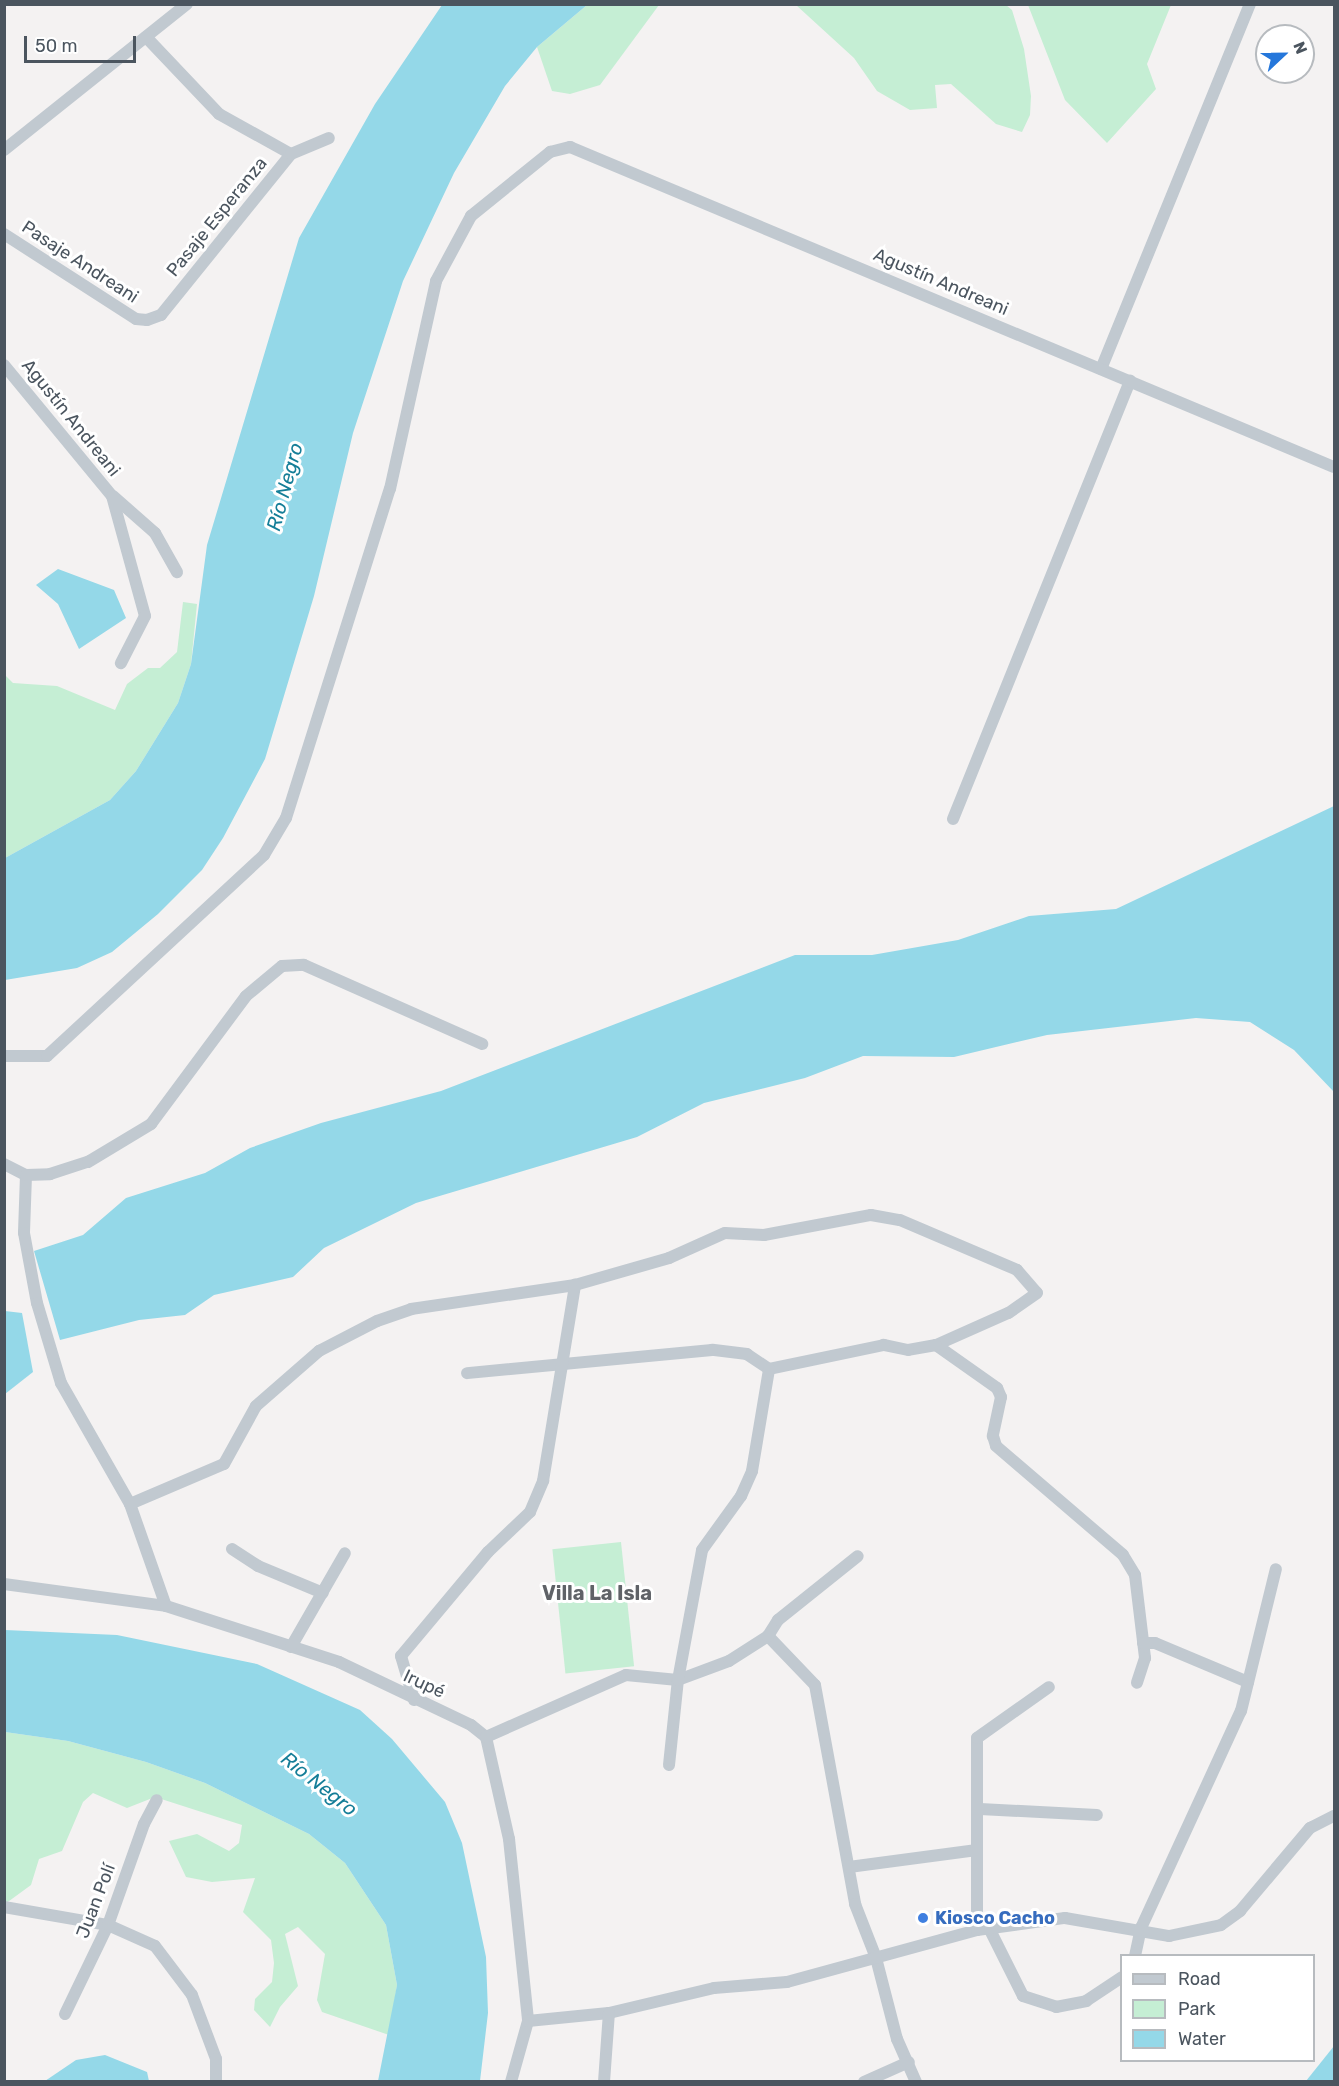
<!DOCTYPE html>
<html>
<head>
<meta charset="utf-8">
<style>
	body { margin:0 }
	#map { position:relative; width:1339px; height:2086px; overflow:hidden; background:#f4f2f2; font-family:Rubik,sans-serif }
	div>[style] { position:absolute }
	.green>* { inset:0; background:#c5eed4; transform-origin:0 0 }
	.water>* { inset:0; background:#94d8e8 }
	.street>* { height:12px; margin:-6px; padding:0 6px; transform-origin:6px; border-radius:6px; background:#c1c9d0 }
	.dots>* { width:16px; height:16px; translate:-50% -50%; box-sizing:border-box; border:3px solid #fff; border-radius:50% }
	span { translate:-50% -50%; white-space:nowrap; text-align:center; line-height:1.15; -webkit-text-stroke:6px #fff; paint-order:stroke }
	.street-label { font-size:18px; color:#4b555f }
	.shop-label { font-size:18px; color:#366cbe; font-weight:700 }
	.left { translate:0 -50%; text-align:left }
	.water-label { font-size:20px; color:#157e98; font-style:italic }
	.neighbourhood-label { font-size:20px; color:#5f6267; font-weight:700 }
	.frame { position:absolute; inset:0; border:6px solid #4b555f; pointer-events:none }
	.legend { position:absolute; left:1120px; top:1954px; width:195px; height:108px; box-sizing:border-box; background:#fff; border:2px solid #b7bbbf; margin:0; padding:8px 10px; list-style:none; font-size:18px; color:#4b555f }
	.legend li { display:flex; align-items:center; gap:12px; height:30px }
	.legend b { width:30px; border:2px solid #b7bbbf }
	.north { position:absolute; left:1255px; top:24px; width:60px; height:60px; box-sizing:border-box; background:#fff; border:2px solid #b7bbbf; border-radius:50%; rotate:68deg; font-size:16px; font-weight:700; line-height:24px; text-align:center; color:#4b555f }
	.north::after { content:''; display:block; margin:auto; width:21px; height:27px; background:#2577db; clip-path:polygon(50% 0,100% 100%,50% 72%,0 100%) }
	.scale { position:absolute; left:24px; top:36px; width:112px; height:27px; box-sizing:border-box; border:3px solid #4b555f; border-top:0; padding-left:8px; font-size:18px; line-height:21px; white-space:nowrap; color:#4b555f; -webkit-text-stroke:4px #fff; paint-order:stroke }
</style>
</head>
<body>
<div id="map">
	<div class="green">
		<div style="clip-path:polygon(587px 5px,659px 5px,600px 85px,570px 94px,552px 91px,537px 47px)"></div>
		<div style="clip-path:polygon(796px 5px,1006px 5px,1012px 10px,1024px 49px,1031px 96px,1030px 115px,1022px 132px,996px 124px,951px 84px,935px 85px,937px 108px,910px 110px,877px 91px,854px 58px)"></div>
		<div style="clip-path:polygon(1028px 5px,1171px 5px,1147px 64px,1156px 89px,1107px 143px,1065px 100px)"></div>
		<div style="clip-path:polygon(183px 602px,197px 604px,191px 664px,178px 703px,136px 771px,110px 800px,5px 858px,4px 674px,13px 683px,57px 686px,115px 710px,127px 684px,148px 668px,160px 668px,177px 652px)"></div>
		<div style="left:621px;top:1542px;width:125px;height:69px;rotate:84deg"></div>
		<div style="clip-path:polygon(5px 1732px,68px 1741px,146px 1762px,205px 1783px,309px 1834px,345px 1863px,386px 1925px,397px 1985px,389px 2035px,322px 2012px,317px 2000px,325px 1954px,298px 1927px,285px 1934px,298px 1986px,280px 2007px,270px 2027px,254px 2010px,255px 1999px,272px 1982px,274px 1963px,271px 1940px,243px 1912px,255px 1878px,212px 1882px,186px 1877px,169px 1841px,197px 1834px,229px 1851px,239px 1843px,242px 1825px,155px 1797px,127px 1808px,93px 1793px,83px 1802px,62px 1851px,39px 1859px,31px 1885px,5px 1904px)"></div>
	</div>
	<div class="water">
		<div style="clip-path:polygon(442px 5px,587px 5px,537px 47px,505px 86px,454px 173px,403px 281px,353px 433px,314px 596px,265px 759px,223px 838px,202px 870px,158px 914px,112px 952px,77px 968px,5px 980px,5px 858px,110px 800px,136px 771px,178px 703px,191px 664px,207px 545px,299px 238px,375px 104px)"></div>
		<div style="clip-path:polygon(58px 569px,114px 590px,126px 618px,79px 649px,58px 604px,36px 585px)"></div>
		<div style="clip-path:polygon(1334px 806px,1334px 1092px,1294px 1050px,1250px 1022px,1196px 1018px,1047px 1035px,954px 1057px,863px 1056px,805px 1078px,704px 1103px,637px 1137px,416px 1203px,324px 1248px,293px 1277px,214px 1295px,185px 1315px,139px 1320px,60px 1340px,34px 1251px,83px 1235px,126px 1198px,205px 1173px,250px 1148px,321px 1123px,441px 1091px,795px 955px,872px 955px,958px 940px,1029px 916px,1116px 909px)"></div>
		<div style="clip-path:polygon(5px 1311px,22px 1313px,33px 1372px,5px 1394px)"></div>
		<div style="clip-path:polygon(5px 1630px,117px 1635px,257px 1664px,360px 1710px,392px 1739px,445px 1802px,462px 1843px,486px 1957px,488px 2013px,480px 2081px,378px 2081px,397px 1985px,386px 1925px,345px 1863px,309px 1834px,205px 1783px,146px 1762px,68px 1741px,5px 1732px)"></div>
		<div style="clip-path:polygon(1334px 2046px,1334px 2081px,1306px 2081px)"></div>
		<div style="clip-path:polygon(105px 2055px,147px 2072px,149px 2081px,45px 2081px,76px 2060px)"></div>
	</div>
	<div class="street">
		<div style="left:146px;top:37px;width:106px;rotate:46.5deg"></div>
		<div style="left:219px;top:114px;width:82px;rotate:29.1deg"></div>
		<div style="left:4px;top:150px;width:234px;rotate:-38.6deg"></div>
		<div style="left:4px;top:234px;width:157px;rotate:32.8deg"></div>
		<div style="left:136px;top:319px;width:11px;rotate:5deg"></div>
		<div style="left:147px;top:320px;width:15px;rotate:-20deg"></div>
		<div style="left:161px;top:315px;width:207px;rotate:-51.1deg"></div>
		<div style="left:291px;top:154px;width:41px;rotate:-22.8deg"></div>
		<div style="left:4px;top:365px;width:170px;rotate:50.5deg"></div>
		<div style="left:112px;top:496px;width:124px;rotate:74.6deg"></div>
		<div style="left:145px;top:616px;width:53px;rotate:117.1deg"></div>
		<div style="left:1101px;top:369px;width:394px;rotate:-67.8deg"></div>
		<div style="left:113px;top:496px;width:56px;rotate:41.4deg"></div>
		<div style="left:155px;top:533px;width:45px;rotate:60.6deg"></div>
		<div style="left:953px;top:819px;width:473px;rotate:-68deg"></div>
		<div style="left:4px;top:1056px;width:43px"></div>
		<div style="left:47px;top:1056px;width:296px;rotate:-42.8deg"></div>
		<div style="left:264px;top:855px;width:43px;rotate:-59.3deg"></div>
		<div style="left:286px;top:818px;width:345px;rotate:-72.5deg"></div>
		<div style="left:390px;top:489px;width:213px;rotate:-77.5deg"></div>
		<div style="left:436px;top:281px;width:74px;rotate:-61.7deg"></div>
		<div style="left:471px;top:216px;width:102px;rotate:-39deg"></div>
		<div style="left:550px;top:152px;width:21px;rotate:-14deg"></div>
		<div style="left:570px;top:147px;width:828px;rotate:22.73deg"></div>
		<div style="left:4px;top:1164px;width:25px;rotate:27deg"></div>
		<div style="left:26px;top:1175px;width:58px;rotate:92deg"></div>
		<div style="left:24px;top:1233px;width:71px;rotate:79.5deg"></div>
		<div style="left:37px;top:1303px;width:84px;rotate:73.3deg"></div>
		<div style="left:61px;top:1383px;width:139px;rotate:60.3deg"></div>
		<div style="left:130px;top:1504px;width:108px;rotate:70.6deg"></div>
		<div style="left:26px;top:1175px;width:24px;rotate:-2deg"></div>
		<div style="left:50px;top:1174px;width:40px;rotate:-18deg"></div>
		<div style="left:88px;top:1162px;width:74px;rotate:-31.1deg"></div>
		<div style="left:151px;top:1124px;width:159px;rotate:-53.4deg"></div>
		<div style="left:246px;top:996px;width:47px;rotate:-39.8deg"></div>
		<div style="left:282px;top:966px;width:22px;rotate:-3deg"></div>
		<div style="left:304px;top:965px;width:195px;rotate:23.9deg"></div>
		<div style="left:936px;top:1345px;width:75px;rotate:35.2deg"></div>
		<div style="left:997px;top:1388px;width:10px;rotate:66deg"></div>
		<div style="left:1001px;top:1397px;width:40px;rotate:102deg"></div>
		<div style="left:993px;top:1436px;width:10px;rotate:73deg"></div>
		<div style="left:996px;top:1446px;width:167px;rotate:40.6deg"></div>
		<div style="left:1123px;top:1555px;width:23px;rotate:59deg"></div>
		<div style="left:1135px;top:1575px;width:84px;rotate:83.1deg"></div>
		<div style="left:1145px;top:1658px;width:26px;rotate:108deg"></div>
		<div style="left:130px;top:1504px;width:102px;rotate:-23.1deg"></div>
		<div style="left:224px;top:1464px;width:66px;rotate:-61.1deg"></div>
		<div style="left:256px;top:1406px;width:84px;rotate:-41.1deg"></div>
		<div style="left:319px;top:1351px;width:65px;rotate:-27.3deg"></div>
		<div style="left:377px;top:1321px;width:36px;rotate:-19deg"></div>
		<div style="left:411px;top:1309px;width:166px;rotate:-8.3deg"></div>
		<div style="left:575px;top:1285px;width:98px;rotate:-16deg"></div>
		<div style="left:669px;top:1258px;width:61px;rotate:-24.1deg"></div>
		<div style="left:725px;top:1233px;width:39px;rotate:3deg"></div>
		<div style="left:764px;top:1235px;width:109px;rotate:-10.6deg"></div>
		<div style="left:871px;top:1215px;width:29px;rotate:10deg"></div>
		<div style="left:900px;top:1220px;width:127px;rotate:23.1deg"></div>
		<div style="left:1017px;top:1270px;width:30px;rotate:49deg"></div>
		<div style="left:1037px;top:1293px;width:35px;rotate:145deg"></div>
		<div style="left:1008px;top:1313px;width:79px;rotate:156deg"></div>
		<div style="left:936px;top:1345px;width:28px;rotate:170deg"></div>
		<div style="left:908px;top:1350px;width:25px;rotate:-168deg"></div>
		<div style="left:884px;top:1345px;width:117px;rotate:168.2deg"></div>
		<div style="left:769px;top:1369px;width:27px;rotate:-146deg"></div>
		<div style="left:747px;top:1354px;width:35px;rotate:-173deg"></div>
		<div style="left:712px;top:1350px;width:246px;rotate:174.6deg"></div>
		<div style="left:232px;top:1549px;width:31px;rotate:33deg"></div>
		<div style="left:258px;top:1566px;width:70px;rotate:22.6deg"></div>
		<div style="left:4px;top:1584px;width:163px;rotate:7.7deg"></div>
		<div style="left:166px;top:1606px;width:182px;rotate:17.9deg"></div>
		<div style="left:339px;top:1662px;width:146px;rotate:25.5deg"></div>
		<div style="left:471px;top:1725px;width:19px;rotate:39deg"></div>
		<div style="left:486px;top:1737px;width:105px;rotate:77.3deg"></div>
		<div style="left:509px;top:1839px;width:183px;rotate:84deg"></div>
		<div style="left:528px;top:2021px;width:63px;rotate:105.6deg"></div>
		<div style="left:768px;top:1636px;width:68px;rotate:46.2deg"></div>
		<div style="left:815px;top:1685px;width:223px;rotate:79.6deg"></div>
		<div style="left:855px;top:1904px;width:58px;rotate:68.7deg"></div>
		<div style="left:876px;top:1958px;width:84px;rotate:75.5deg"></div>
		<div style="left:897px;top:2039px;width:47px;rotate:66.2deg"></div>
		<div style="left:1143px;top:1643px;width:12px"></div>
		<div style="left:1155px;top:1643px;width:101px;rotate:22.8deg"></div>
		<div style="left:291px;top:1647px;width:108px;rotate:-60.1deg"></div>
		<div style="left:414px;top:1700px;width:46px;rotate:-106.5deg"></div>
		<div style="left:401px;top:1656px;width:136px;rotate:-50.1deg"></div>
		<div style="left:488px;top:1552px;width:58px;rotate:-43.6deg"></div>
		<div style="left:530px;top:1512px;width:34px;rotate:-67deg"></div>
		<div style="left:543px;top:1481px;width:199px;rotate:-80.7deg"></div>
		<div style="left:486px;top:1737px;width:153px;rotate:-23.9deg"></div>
		<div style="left:626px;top:1675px;width:52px;rotate:5.5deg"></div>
		<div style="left:678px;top:1680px;width:54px;rotate:-20.4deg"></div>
		<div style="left:729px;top:1661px;width:46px;rotate:-32.7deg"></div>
		<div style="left:768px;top:1636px;width:19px;rotate:-58deg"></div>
		<div style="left:778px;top:1620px;width:102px;rotate:-38.7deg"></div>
		<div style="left:669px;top:1765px;width:85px;rotate:-84deg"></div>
		<div style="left:678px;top:1680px;width:132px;rotate:-79.5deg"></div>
		<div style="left:702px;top:1550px;width:67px;rotate:-54.2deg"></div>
		<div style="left:741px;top:1496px;width:27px;rotate:-66deg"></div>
		<div style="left:752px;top:1471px;width:103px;rotate:-80.5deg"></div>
		<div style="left:980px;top:1809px;width:117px;rotate:2.9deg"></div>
		<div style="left:849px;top:1867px;width:129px;rotate:-7.6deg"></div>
		<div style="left:4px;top:1907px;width:106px;rotate:9.8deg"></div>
		<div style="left:108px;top:1925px;width:51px;rotate:24.1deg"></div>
		<div style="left:155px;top:1946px;width:61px;rotate:52.9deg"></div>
		<div style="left:192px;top:1995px;width:68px;rotate:69.4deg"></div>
		<div style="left:216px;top:2059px;width:23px;rotate:90deg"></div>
		<div style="left:989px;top:1928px;width:76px;rotate:63.4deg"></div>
		<div style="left:1023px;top:1996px;width:35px;rotate:18deg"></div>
		<div style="left:1056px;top:2007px;width:31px;rotate:-11deg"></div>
		<div style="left:1086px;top:2001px;width:43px;rotate:-33.7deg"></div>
		<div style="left:977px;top:1930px;width:192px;rotate:-90deg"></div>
		<div style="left:977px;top:1738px;width:88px;rotate:-35.3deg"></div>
		<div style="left:1135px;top:1956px;width:29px;rotate:-78deg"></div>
		<div style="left:1141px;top:1928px;width:239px;rotate:-65.3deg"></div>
		<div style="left:1241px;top:1711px;width:146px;rotate:-76.2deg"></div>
		<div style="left:65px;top:2014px;width:99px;rotate:-64.2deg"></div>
		<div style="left:108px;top:1925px;width:107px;rotate:-70.4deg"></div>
		<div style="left:144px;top:1824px;width:27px;rotate:-62deg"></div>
		<div style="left:528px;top:2021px;width:81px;rotate:-5.6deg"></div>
		<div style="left:609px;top:2013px;width:108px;rotate:-13.4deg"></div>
		<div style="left:714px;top:1988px;width:73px;rotate:-4.7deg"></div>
		<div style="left:787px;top:1982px;width:197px;rotate:-15.3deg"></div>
		<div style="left:977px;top:1930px;width:89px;rotate:-7.8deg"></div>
		<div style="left:1065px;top:1918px;width:106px;rotate:9.8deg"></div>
		<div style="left:1169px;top:1936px;width:53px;rotate:-11.9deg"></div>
		<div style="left:1221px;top:1925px;width:24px;rotate:-36deg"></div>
		<div style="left:1240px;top:1911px;width:109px;rotate:-49.9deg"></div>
		<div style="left:1310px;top:1828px;width:27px;rotate:-27deg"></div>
		<div style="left:604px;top:2082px;width:69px;rotate:-85.9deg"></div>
		<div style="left:864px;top:2082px;width:49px;rotate:-24deg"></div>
	</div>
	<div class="dots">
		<div style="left:923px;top:1918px;background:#3f7fe0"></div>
	</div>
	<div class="street-label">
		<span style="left:217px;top:217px;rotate:-51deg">Pasaje Esperanza</span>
		<span style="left:80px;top:262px;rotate:33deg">Pasaje Andreani</span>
		<span style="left:941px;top:282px;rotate:23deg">Agustín Andreani</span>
		<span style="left:71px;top:418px;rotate:51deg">Agustín Andreani</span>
		<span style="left:424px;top:1684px;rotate:25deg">Irupé</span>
		<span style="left:96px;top:1901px;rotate:-69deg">Juan Polí</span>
	</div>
	<div class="shop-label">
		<span class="left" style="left:935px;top:1918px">Kiosco Cacho</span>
	</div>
	<div class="water-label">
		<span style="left:285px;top:487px;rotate:-75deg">Río Negro</span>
		<span style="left:319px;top:1784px;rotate:38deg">Río Negro</span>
	</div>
	<div class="neighbourhood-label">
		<span style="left:597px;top:1593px">Villa La Isla</span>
	</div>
	<div class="frame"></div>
	<ul class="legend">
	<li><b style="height:8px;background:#c1c9d0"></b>Road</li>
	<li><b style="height:16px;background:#c5eed4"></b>Park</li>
	<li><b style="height:16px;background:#94d8e8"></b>Water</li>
	</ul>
	<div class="north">N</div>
	<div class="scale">50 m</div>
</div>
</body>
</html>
